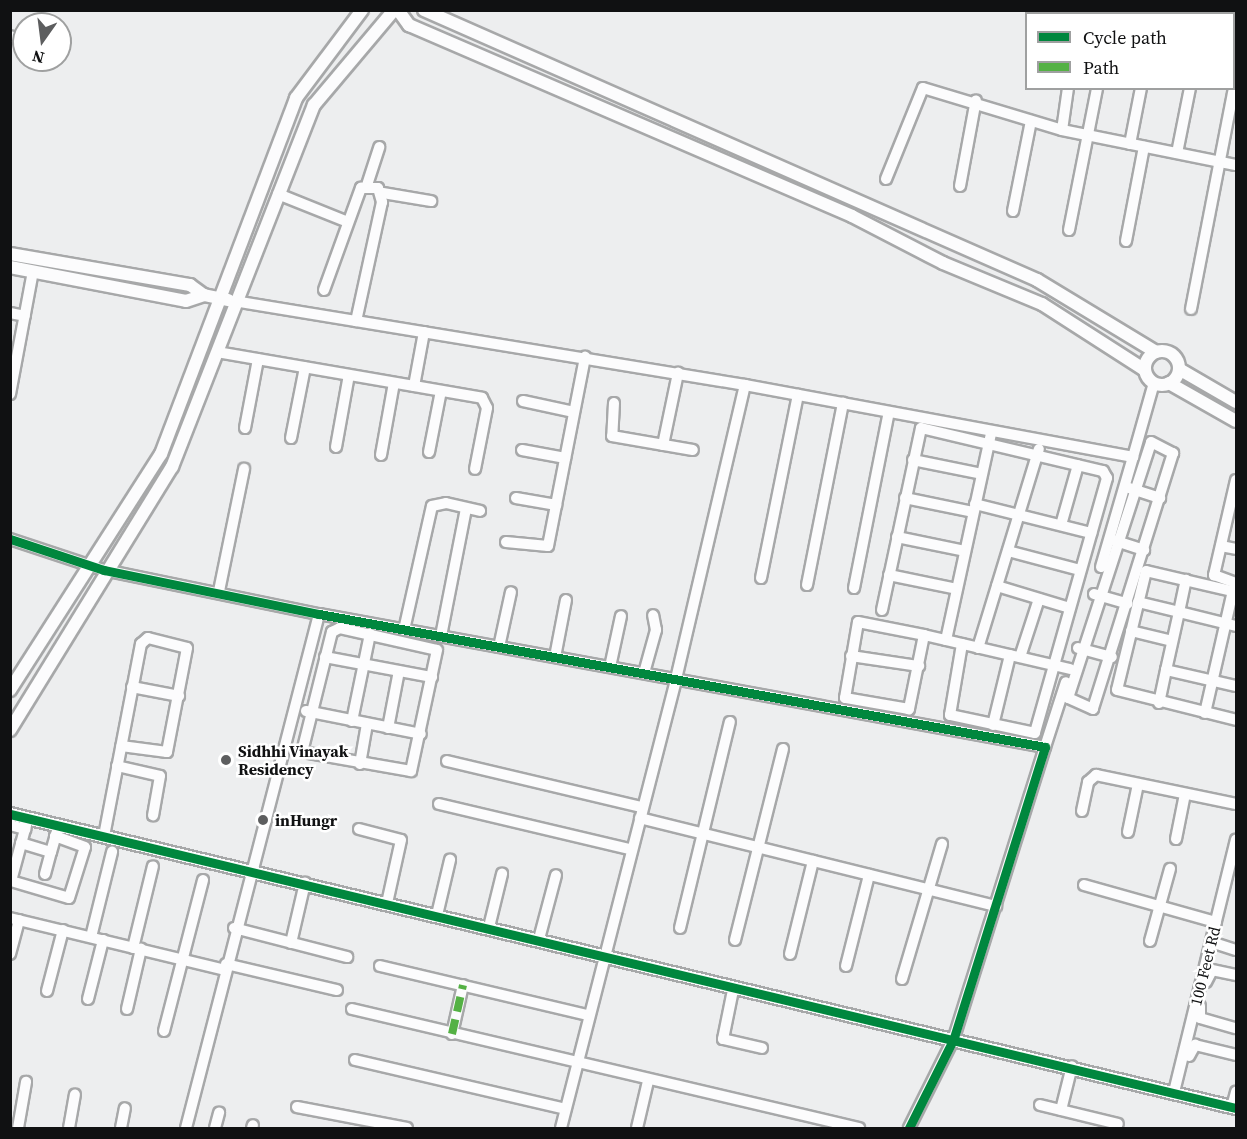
<!DOCTYPE html>
<html>
<head>
<meta charset="utf-8">
<style>
	body { margin:0 }
	#map { position:relative; width:1247px; height:1139px; overflow:hidden; background:#edeeef; font-family:"Source Serif 4",serif }
	div>[style] { position:absolute }
	.roads { filter:drop-shadow(2px 0 #a7a8a9) drop-shadow(-2px 0 #a7a8a9) drop-shadow(0 2px #a7a8a9) drop-shadow(0 -2px #a7a8a9) }
	.minor>* { height:10px; margin:-5px; padding:0 5px; transform-origin:5px; border-radius:5px; background:#fcfcfd }
	.tertiary>* { height:12px; margin:-6px; padding:0 6px; transform-origin:6px; border-radius:6px; background:#fcfcfd }
	.tertiary>.ring { margin:-6px; padding:0; box-sizing:content-box; background:none; border:12px solid #fcfcfd; border-radius:50% }
	.quiet>* { height:8px; margin-top:-4px; transform-origin:0; background:repeating-linear-gradient(90deg,#54b144 0 15px,transparent 0 23px) }
	.cycleway>* { height:9px; margin:-4.5px; padding:0 4.5px; transform-origin:4.5px; border-radius:4.5px; background:#00873e }
	.dots>* { width:16px; height:16px; translate:-50% -50%; box-sizing:border-box; border:3px solid #fff; border-radius:50% }
	span { translate:-50% -50%; white-space:nowrap; text-align:center; line-height:1.15; -webkit-text-stroke:5px #fff; paint-order:stroke }
	.poi-label { font-size:16px; color:#101112; font-weight:700 }
	.left { translate:0 -50%; text-align:left }
	.street-label { font-size:16px; color:#101112 }
	.frame { position:absolute; inset:0; border:12px solid #101112; pointer-events:none }
	.legend { position:absolute; left:1025px; top:12px; width:210px; height:78px; box-sizing:border-box; background:#fff; border:2px solid #9fa0a0; margin:0; padding:8px 10px; list-style:none; font-size:18px; color:#101112 }
	.legend li { display:flex; align-items:center; gap:12px; height:30px }
	.legend b { width:30px; border:2px solid #9fa0a0 }
	.north { position:absolute; left:12px; top:12px; width:60px; height:60px; box-sizing:border-box; background:#fff; border:2px solid #9fa0a0; border-radius:50%; rotate:194deg; font-size:16px; font-weight:700; line-height:24px; text-align:center; color:#101112 }
	.north::after { content:''; display:block; margin:auto; width:21px; height:27px; background:#5d5e5f; clip-path:polygon(50% 0,100% 100%,50% 72%,0 100%) }
</style>
</head>
<body>
<div id="map">
	<div class="roads">
		<div class="minor">
			<div style="left:1080px;top:14px;width:4px;rotate:-76deg"></div>
			<div style="left:1111px;top:14px;width:4px;rotate:-76deg"></div>
			<div style="left:1157px;top:14px;width:4px;rotate:-90deg"></div>
			<div style="left:1204px;top:14px;width:4px;rotate:-76deg"></div>
			<div style="left:10px;top:38px;width:2px;rotate:-63deg"></div>
			<div style="left:1068px;top:88px;width:42px;rotate:98.1deg"></div>
			<div style="left:1062px;top:130px;width:177px;rotate:11.4deg"></div>
			<div style="left:1130px;top:144px;width:57px;rotate:-78.9deg"></div>
			<div style="left:1177px;top:153px;width:66px;rotate:-78.7deg"></div>
			<div style="left:886px;top:179px;width:98px;rotate:-67.9deg"></div>
			<div style="left:923px;top:88px;width:145px;rotate:16.8deg"></div>
			<div style="left:367px;top:185px;width:40px;rotate:-72deg"></div>
			<div style="left:960px;top:186px;width:87px;rotate:-79.5deg"></div>
			<div style="left:383px;top:193px;width:49px;rotate:9.5deg"></div>
			<div style="left:278px;top:194px;width:75px;rotate:21.8deg"></div>
			<div style="left:1013px;top:211px;width:92px;rotate:-78.7deg"></div>
			<div style="left:1069px;top:230px;width:145px;rotate:-78.8deg"></div>
			<div style="left:1126px;top:241px;width:96px;rotate:-79.2deg"></div>
			<div style="left:324px;top:290px;width:109px;rotate:-70.1deg"></div>
			<div style="left:361px;top:188px;width:17px"></div>
			<div style="left:378px;top:188px;width:15px;rotate:74deg"></div>
			<div style="left:382px;top:202px;width:122px;rotate:102.3deg"></div>
			<div style="left:234px;top:301px;width:518px;rotate:9.33deg"></div>
			<div style="left:745px;top:385px;width:395px;rotate:10.5deg"></div>
			<div style="left:1133px;top:457px;width:77px;rotate:-74.2deg"></div>
			<div style="left:1191px;top:309px;width:236px;rotate:-79deg"></div>
			<div style="left:10px;top:313px;width:15px;rotate:11deg"></div>
			<div style="left:217px;top:352px;width:269px;rotate:9.8deg"></div>
			<div style="left:482px;top:398px;width:11px;rotate:63deg"></div>
			<div style="left:487px;top:408px;width:62px;rotate:101.1deg"></div>
			<div style="left:414px;top:386px;width:55px;rotate:-79.5deg"></div>
			<div style="left:10px;top:394px;width:125px;rotate:-79.4deg"></div>
			<div style="left:523px;top:401px;width:52px;rotate:12.2deg"></div>
			<div style="left:614px;top:403px;width:33px;rotate:93deg"></div>
			<div style="left:612px;top:436px;width:82px;rotate:9.8deg"></div>
			<div style="left:245px;top:428px;width:70px;rotate:-79.3deg"></div>
			<div style="left:291px;top:438px;width:72px;rotate:-78.8deg"></div>
			<div style="left:1151px;top:442px;width:25px;rotate:27deg"></div>
			<div style="left:1173px;top:453px;width:268px;rotate:107.4deg"></div>
			<div style="left:1093px;top:709px;width:27px;rotate:-156deg"></div>
			<div style="left:1068px;top:698px;width:269px;rotate:-72deg"></div>
			<div style="left:663px;top:445px;width:74px;rotate:-78.2deg"></div>
			<div style="left:336px;top:447px;width:73px;rotate:-79.8deg"></div>
			<div style="left:522px;top:450px;width:44px;rotate:10.5deg"></div>
			<div style="left:429px;top:452px;width:62px;rotate:-78.9deg"></div>
			<div style="left:381px;top:455px;width:73px;rotate:-79.8deg"></div>
			<div style="left:913px;top:460px;width:70px;rotate:11.5deg"></div>
			<div style="left:1236px;top:480px;width:98px;rotate:103deg"></div>
			<div style="left:1214px;top:575px;width:23px;rotate:20deg"></div>
			<div style="left:1126px;top:487px;width:36px;rotate:18deg"></div>
			<div style="left:516px;top:498px;width:41px;rotate:9.9deg"></div>
			<div style="left:905px;top:498px;width:69px;rotate:11.6deg"></div>
			<div style="left:975px;top:504px;width:120px;rotate:14deg"></div>
			<div style="left:1061px;top:525px;width:62px;rotate:-74.2deg"></div>
			<div style="left:897px;top:537px;width:69px;rotate:11.6deg"></div>
			<div style="left:10px;top:539px;width:99px;rotate:18.3deg"></div>
			<div style="left:104px;top:570px;width:219px;rotate:11.6deg"></div>
			<div style="left:319px;top:614px;width:738px;rotate:10.38deg"></div>
			<div style="left:1045px;top:747px;width:305px;rotate:107.4deg"></div>
			<div style="left:954px;top:1038px;width:101px;rotate:116.6deg"></div>
			<div style="left:1110px;top:539px;width:36px;rotate:18deg"></div>
			<div style="left:506px;top:542px;width:42px;rotate:5.4deg"></div>
			<div style="left:548px;top:546px;width:193px;rotate:-78.9deg"></div>
			<div style="left:1221px;top:546px;width:15px;rotate:11deg"></div>
			<div style="left:1008px;top:551px;width:74px;rotate:14.8deg"></div>
			<div style="left:1101px;top:567px;width:115px;rotate:-73.8deg"></div>
			<div style="left:889px;top:575px;width:69px;rotate:11.6deg"></div>
			<div style="left:761px;top:578px;width:187px;rotate:-78.6deg"></div>
			<div style="left:807px;top:585px;width:186px;rotate:-78.8deg"></div>
			<div style="left:997px;top:586px;width:76px;rotate:16.8deg"></div>
			<div style="left:854px;top:588px;width:179px;rotate:-78.8deg"></div>
			<div style="left:219px;top:591px;width:125px;rotate:-78.4deg"></div>
			<div style="left:1236px;top:592px;width:92px;rotate:-166.9deg"></div>
			<div style="left:1146px;top:571px;width:122px;rotate:103.7deg"></div>
			<div style="left:1117px;top:690px;width:123px;rotate:14.1deg"></div>
			<div style="left:1094px;top:594px;width:35px;rotate:16deg"></div>
			<div style="left:1138px;top:602px;width:42px;rotate:13.7deg"></div>
			<div style="left:1179px;top:612px;width:33px;rotate:-78deg"></div>
			<div style="left:882px;top:610px;width:186px;rotate:-77.9deg"></div>
			<div style="left:921px;top:428px;width:187px;rotate:13.3deg"></div>
			<div style="left:1103px;top:471px;width:8px;rotate:60deg"></div>
			<div style="left:1107px;top:478px;width:265px;rotate:105.8deg"></div>
			<div style="left:1035px;top:733px;width:87px;rotate:-168deg"></div>
			<div style="left:950px;top:715px;width:72px;rotate:-80.4deg"></div>
			<div style="left:1236px;top:626px;width:59px;rotate:-166.2deg"></div>
			<div style="left:1179px;top:612px;width:59px;rotate:102.6deg"></div>
			<div style="left:1166px;top:670px;width:72px;rotate:12.9deg"></div>
			<div style="left:340px;top:628px;width:99px;rotate:12.8deg"></div>
			<div style="left:437px;top:650px;width:124px;rotate:102.1deg"></div>
			<div style="left:411px;top:771px;width:111px;rotate:-170.1deg"></div>
			<div style="left:302px;top:752px;width:124px;rotate:-76deg"></div>
			<div style="left:332px;top:632px;width:9px;rotate:-27deg"></div>
			<div style="left:404px;top:630px;width:127px;rotate:-77.3deg"></div>
			<div style="left:432px;top:506px;width:14px;rotate:-12deg"></div>
			<div style="left:446px;top:503px;width:35px;rotate:13deg"></div>
			<div style="left:1131px;top:631px;width:42px;rotate:13.7deg"></div>
			<div style="left:924px;top:635px;width:76px;rotate:101.5deg"></div>
			<div style="left:909px;top:709px;width:65px;rotate:-170.2deg"></div>
			<div style="left:845px;top:698px;width:77px;rotate:-80.3deg"></div>
			<div style="left:858px;top:622px;width:67px;rotate:11.1deg"></div>
			<div style="left:924px;top:635px;width:150px;rotate:13.1deg"></div>
			<div style="left:441px;top:636px;width:130px;rotate:-78.9deg"></div>
			<div style="left:946px;top:640px;width:211px;rotate:-77.7deg"></div>
			<div style="left:499px;top:647px;width:56px;rotate:-77.7deg"></div>
			<div style="left:978px;top:648px;width:208px;rotate:-73deg"></div>
			<div style="left:1078px;top:648px;width:35px;rotate:15deg"></div>
			<div style="left:851px;top:656px;width:69px;rotate:8.4deg"></div>
			<div style="left:325px;top:657px;width:109px;rotate:10.6deg"></div>
			<div style="left:555px;top:657px;width:58px;rotate:-79.1deg"></div>
			<div style="left:1020px;top:657px;width:61px;rotate:-71.9deg"></div>
			<div style="left:610px;top:667px;width:52px;rotate:-77.8deg"></div>
			<div style="left:644px;top:673px;width:45px;rotate:-74.4deg"></div>
			<div style="left:656px;top:630px;width:15px;rotate:-101deg"></div>
			<div style="left:132px;top:687px;width:48px;rotate:10.8deg"></div>
			<div style="left:1159px;top:703px;width:34px;rotate:-78deg"></div>
			<div style="left:306px;top:711px;width:117px;rotate:11.3deg"></div>
			<div style="left:1205px;top:713px;width:125px;rotate:-77.1deg"></div>
			<div style="left:352px;top:721px;width:89px;rotate:-78.3deg"></div>
			<div style="left:993px;top:725px;width:72px;rotate:-76.3deg"></div>
			<div style="left:388px;top:728px;width:58px;rotate:-79.1deg"></div>
			<div style="left:1045px;top:747px;width:68px;rotate:-72.1deg"></div>
			<div style="left:447px;top:761px;width:200px;rotate:13.3deg"></div>
			<div style="left:360px;top:764px;width:41px;rotate:-80.1deg"></div>
			<div style="left:117px;top:766px;width:44px;rotate:13.1deg"></div>
			<div style="left:160px;top:776px;width:40px;rotate:100deg"></div>
			<div style="left:439px;top:804px;width:196px;rotate:13.3deg"></div>
			<div style="left:1082px;top:811px;width:30px;rotate:-78deg"></div>
			<div style="left:1088px;top:782px;width:11px;rotate:-41deg"></div>
			<div style="left:1096px;top:775px;width:143px;rotate:11.7deg"></div>
			<div style="left:28px;top:818px;width:65px;rotate:105.1deg"></div>
			<div style="left:11px;top:881px;width:60px;rotate:16.3deg"></div>
			<div style="left:69px;top:898px;width:53px;rotate:-72.6deg"></div>
			<div style="left:85px;top:847px;width:32px;rotate:-160deg"></div>
			<div style="left:640px;top:818px;width:367px;rotate:13.9deg"></div>
			<div style="left:10px;top:825px;width:16px;rotate:15deg"></div>
			<div style="left:359px;top:829px;width:43px;rotate:14.7deg"></div>
			<div style="left:401px;top:840px;width:65px;rotate:102.5deg"></div>
			<div style="left:1128px;top:832px;width:49px;rotate:-78.2deg"></div>
			<div style="left:104px;top:836px;width:196px;rotate:-79.1deg"></div>
			<div style="left:141px;top:644px;width:9px;rotate:-41deg"></div>
			<div style="left:148px;top:638px;width:40px;rotate:14.4deg"></div>
			<div style="left:187px;top:648px;width:106px;rotate:100.9deg"></div>
			<div style="left:167px;top:752px;width:46px;rotate:-172.6deg"></div>
			<div style="left:1176px;top:839px;width:46px;rotate:-78.7deg"></div>
			<div style="left:21px;top:843px;width:31px;rotate:17deg"></div>
			<div style="left:51px;top:852px;width:22px;rotate:-74deg"></div>
			<div style="left:45px;top:874px;width:23px;rotate:-75deg"></div>
			<div style="left:1084px;top:885px;width:137px;rotate:15.7deg"></div>
			<div style="left:437px;top:915px;width:57px;rotate:-76.7deg"></div>
			<div style="left:10px;top:918px;width:221px;rotate:13.6deg"></div>
			<div style="left:489px;top:927px;width:55px;rotate:-76.2deg"></div>
			<div style="left:234px;top:928px;width:117px;rotate:14.4deg"></div>
			<div style="left:680px;top:928px;width:212px;rotate:-76.4deg"></div>
			<div style="left:91px;top:937px;width:88px;rotate:-76.1deg"></div>
			<div style="left:539px;top:939px;width:66px;rotate:-75.1deg"></div>
			<div style="left:735px;top:940px;width:197px;rotate:-75.9deg"></div>
			<div style="left:1150px;top:941px;width:75px;rotate:-74.5deg"></div>
			<div style="left:1211px;top:942px;width:26px;rotate:18deg"></div>
			<div style="left:291px;top:943px;width:62px;rotate:-76.9deg"></div>
			<div style="left:133px;top:948px;width:84px;rotate:-76.3deg"></div>
			<div style="left:10px;top:954px;width:35px;rotate:-75deg"></div>
			<div style="left:790px;top:954px;width:96px;rotate:-76.1deg"></div>
			<div style="left:226px;top:964px;width:114px;rotate:13.2deg"></div>
			<div style="left:380px;top:966px;width:213px;rotate:13.3deg"></div>
			<div style="left:846px;top:966px;width:94px;rotate:-75.8deg"></div>
			<div style="left:902px;top:979px;width:141px;rotate:-73.5deg"></div>
			<div style="left:1206px;top:982px;width:13px;rotate:-63deg"></div>
			<div style="left:1212px;top:970px;width:25px;rotate:12deg"></div>
			<div style="left:733px;top:990px;width:50px;rotate:101.5deg"></div>
			<div style="left:723px;top:1039px;width:40px;rotate:13deg"></div>
			<div style="left:47px;top:991px;width:63px;rotate:-75.3deg"></div>
			<div style="left:88px;top:999px;width:61px;rotate:-75.7deg"></div>
			<div style="left:1200px;top:1006px;width:12px;rotate:90deg"></div>
			<div style="left:1200px;top:1018px;width:37px;rotate:16deg"></div>
			<div style="left:127px;top:1009px;width:62px;rotate:-76.9deg"></div>
			<div style="left:352px;top:1009px;width:521px;rotate:13.21deg"></div>
			<div style="left:164px;top:1031px;width:156px;rotate:-75.5deg"></div>
			<div style="left:452px;top:1034px;width:50px;rotate:-77.3deg"></div>
			<div style="left:1189px;top:1056px;width:13px;rotate:-61deg"></div>
			<div style="left:1195px;top:1045px;width:42px;rotate:13.7deg"></div>
			<div style="left:355px;top:1060px;width:216px;rotate:13.1deg"></div>
			<div style="left:1174px;top:1092px;width:260px;rotate:-76.2deg"></div>
			<div style="left:1040px;top:1105px;width:80px;rotate:13.7deg"></div>
			<div style="left:297px;top:1107px;width:112px;rotate:10.8deg"></div>
			<div style="left:1232px;top:1107px;width:16px;rotate:-75deg"></div>
			<div style="left:1061px;top:1110px;width:45px;rotate:-76deg"></div>
			<div style="left:18px;top:1128px;width:47px;rotate:-80.1deg"></div>
			<div style="left:69px;top:1128px;width:34px;rotate:-80deg"></div>
			<div style="left:121px;top:1128px;width:20px;rotate:-79deg"></div>
			<div style="left:186px;top:1128px;width:531px;rotate:-75.49deg"></div>
			<div style="left:215px;top:1128px;width:16px;rotate:-75deg"></div>
			<div style="left:252px;top:1128px;width:3px;rotate:-72deg"></div>
			<div style="left:561px;top:1128px;width:463px;rotate:-75.6deg"></div>
			<div style="left:676px;top:679px;width:302px;rotate:-76.8deg"></div>
			<div style="left:637px;top:1128px;width:48px;rotate:-76.8deg"></div>
		</div>
		<div class="tertiary">
			<div style="left:398px;top:10px;width:19px;rotate:54deg"></div>
			<div style="left:409px;top:25px;width:482px;rotate:23.3deg"></div>
			<div style="left:852px;top:216px;width:102px;rotate:27.3deg"></div>
			<div style="left:943px;top:263px;width:107px;rotate:22.5deg"></div>
			<div style="left:1042px;top:304px;width:122px;rotate:32.7deg"></div>
			<div style="left:424px;top:10px;width:670px;rotate:23.77deg"></div>
			<div style="left:1037px;top:280px;width:139px;rotate:31.2deg"></div>
			<div style="left:10px;top:254px;width:183px;rotate:9.8deg"></div>
			<div style="left:190px;top:285px;width:17px;rotate:36deg"></div>
			<div style="left:204px;top:295px;width:25px;rotate:12deg"></div>
			<div style="left:10px;top:267px;width:179px;rotate:10.9deg"></div>
			<div style="left:186px;top:301px;width:19px;rotate:-18deg"></div>
			<div class="ring" style="left:1145px;top:351px;width:22px;height:22px"></div>
			<div style="left:1179px;top:369px;width:66px;rotate:30.1deg"></div>
			<div style="left:1169px;top:383px;width:77px;rotate:29.6deg"></div>
			<div style="left:10px;top:690px;width:280px;rotate:-57.4deg"></div>
			<div style="left:161px;top:454px;width:381px;rotate:-69.2deg"></div>
			<div style="left:296px;top:98px;width:110px;rotate:-53.1deg"></div>
			<div style="left:10px;top:730px;width:309px;rotate:-58.4deg"></div>
			<div style="left:172px;top:467px;width:389px;rotate:-68.6deg"></div>
			<div style="left:314px;top:105px;width:124px;rotate:-49.9deg"></div>
			<div style="left:10px;top:814px;width:1261px;rotate:13.49deg"></div>
		</div>
	</div>
	<div class="quiet">
		<div style="left:452px;top:1034px;width:50px;rotate:-77.3deg"></div>
	</div>
	<div class="cycleway">
		<div style="left:10px;top:539px;width:99px;rotate:18.3deg"></div>
		<div style="left:104px;top:570px;width:219px;rotate:11.6deg"></div>
		<div style="left:319px;top:614px;width:738px;rotate:10.38deg"></div>
		<div style="left:1045px;top:747px;width:305px;rotate:107.4deg"></div>
		<div style="left:954px;top:1038px;width:101px;rotate:116.6deg"></div>
		<div style="left:10px;top:814px;width:1261px;rotate:13.49deg"></div>
	</div>
	<div class="dots">
		<div style="left:226px;top:760px;background:#5d5e5f"></div>
		<div style="left:263px;top:820px;background:#5d5e5f"></div>
	</div>
	<div class="poi-label">
		<span class="left" style="left:238px;top:760px">Sidhhi Vinayak<br>Residency</span>
		<span class="left" style="left:275px;top:820px">inHungr</span>
	</div>
	<div class="street-label">
		<span style="left:1205px;top:966px;rotate:-76deg">100 Feet Rd</span>
	</div>
	<div class="frame"></div>
	<ul class="legend">
	<li><b style="height:8px;background:#00873e"></b>Cycle path</li>
	<li><b style="height:8px;background:#54b144"></b>Path</li>
	</ul>
	<div class="north">N</div>
</div>
</body>
</html>
